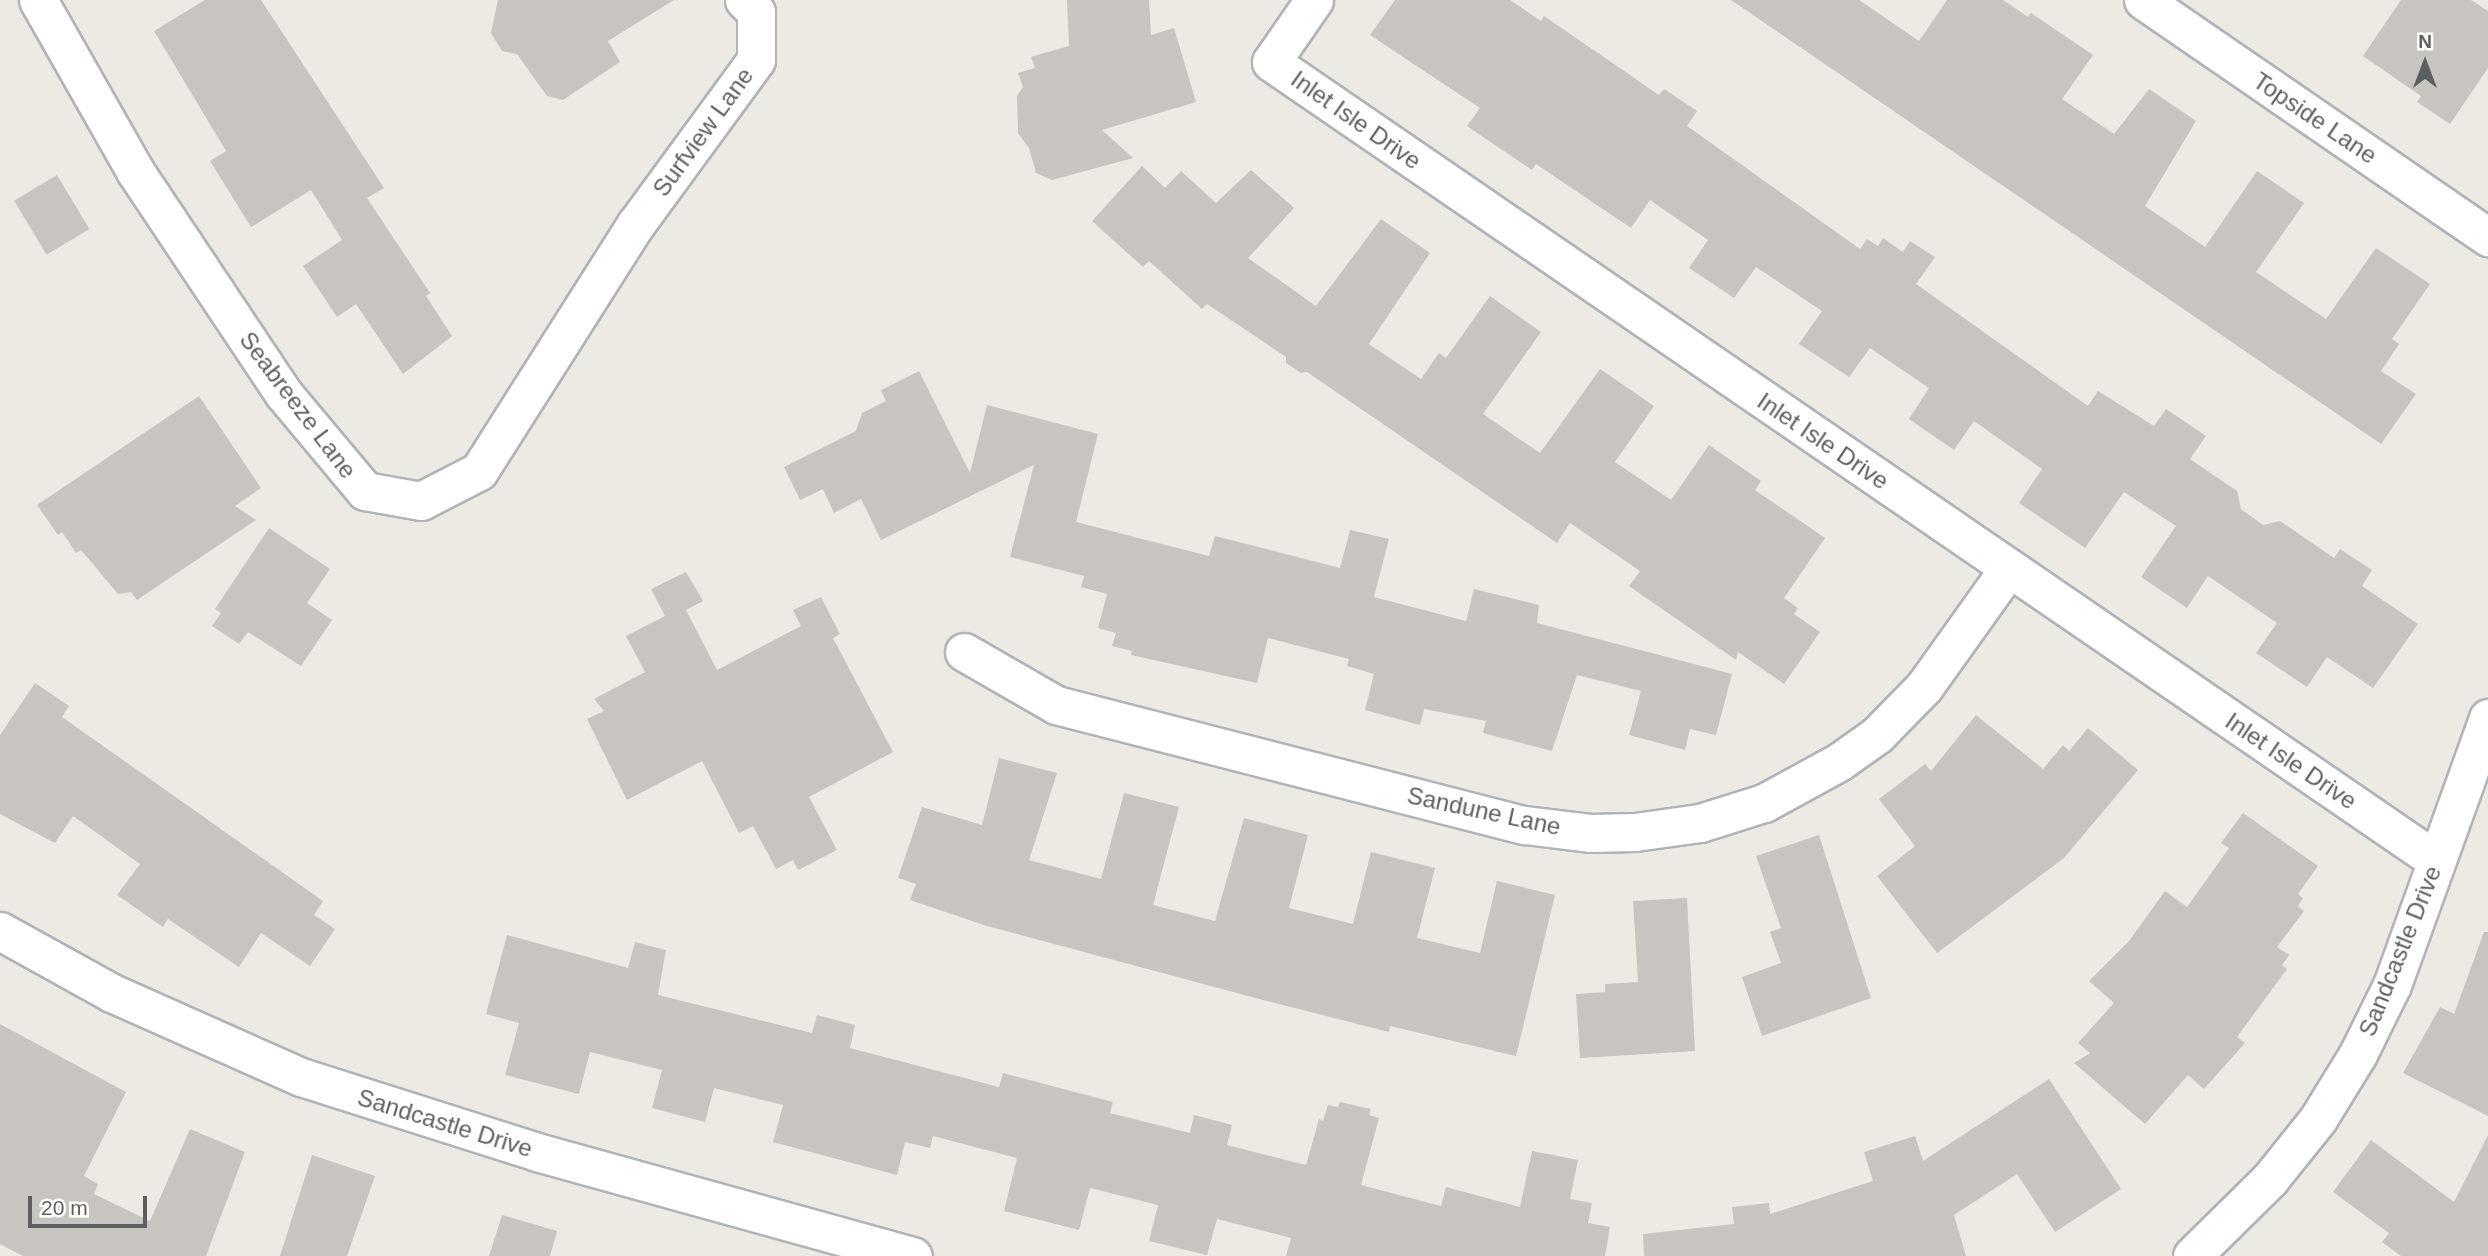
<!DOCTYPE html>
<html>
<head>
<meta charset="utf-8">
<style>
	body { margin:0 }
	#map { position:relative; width:2488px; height:1256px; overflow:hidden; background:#eceae3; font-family:Arial,sans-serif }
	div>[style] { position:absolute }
	.building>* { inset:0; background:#c8c5c0; transform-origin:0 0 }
	.roads { filter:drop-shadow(2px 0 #b0b3b7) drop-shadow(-2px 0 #b0b3b7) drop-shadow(0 2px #b0b3b7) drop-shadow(0 -2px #b0b3b7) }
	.street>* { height:37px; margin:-18.5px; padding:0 18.5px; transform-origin:18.5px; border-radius:18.5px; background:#fff }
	span { translate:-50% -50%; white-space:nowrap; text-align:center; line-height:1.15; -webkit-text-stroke:5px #fff; paint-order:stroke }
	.street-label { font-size:24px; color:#5b5f62 }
	.north { position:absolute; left:2390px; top:28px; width:70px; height:70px; -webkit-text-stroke:5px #fff; paint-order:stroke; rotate:0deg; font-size:19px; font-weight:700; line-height:28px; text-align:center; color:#5b5f62 }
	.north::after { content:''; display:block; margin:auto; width:24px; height:32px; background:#5b5f62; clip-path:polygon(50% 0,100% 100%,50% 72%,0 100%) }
	.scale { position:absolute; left:28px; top:1196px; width:119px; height:32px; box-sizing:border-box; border:4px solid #5b5f62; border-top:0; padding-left:9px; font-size:21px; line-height:24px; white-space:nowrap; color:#5b5f62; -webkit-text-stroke:5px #fff; paint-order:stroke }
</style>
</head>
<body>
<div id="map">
	<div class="building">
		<div style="clip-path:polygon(205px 0,261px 0,384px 188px,367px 198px,430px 293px,426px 296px,452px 336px,403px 374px,356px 304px,337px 317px,303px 266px,342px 240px,311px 190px,251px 227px,210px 161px,226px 151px,154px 31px)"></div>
		<div style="clip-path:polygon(498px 0,674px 0,608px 41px,620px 62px,563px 100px,547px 96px,517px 54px,502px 51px,491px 33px)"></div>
		<div style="clip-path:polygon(1067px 0,1149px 0,1151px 35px,1174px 28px,1196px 102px,1102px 130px,1133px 158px,1052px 180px,1036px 173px,1029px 148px,1018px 133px,1017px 96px,1023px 87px,1018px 73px,1035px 68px,1031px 57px,1069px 46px)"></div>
		<div style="clip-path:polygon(1395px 0,1510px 0,1541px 21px,1544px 16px,1659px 95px,1664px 89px,1697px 111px,1687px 126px,1860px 249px,1867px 239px,1878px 246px,1883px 238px,1903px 252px,1910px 241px,1935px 257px,1916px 284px,2088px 406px,2098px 391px,2154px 426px,2166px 409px,2206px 436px,2190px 459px,2237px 491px,2241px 509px,2263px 525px,2280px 521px,2334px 558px,2340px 549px,2372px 570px,2362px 586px,2418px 624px,2373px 688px,2327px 657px,2307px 687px,2256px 653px,2277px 623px,2208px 576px,2187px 608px,2141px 577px,2176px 526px,2124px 492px,2085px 548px,2019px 503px,2042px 469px,1974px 421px,1954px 450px,1909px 419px,1929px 388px,1870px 348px,1849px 377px,1799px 344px,1822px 311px,1756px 267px,1734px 298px,1689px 268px,1708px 240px,1650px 200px,1631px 228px,1536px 164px,1532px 170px,1467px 126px,1480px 108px,1370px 35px)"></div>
		<div style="clip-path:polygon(1731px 0,1859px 0,1919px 41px,1947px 0,2003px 0,2028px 17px,2031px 13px,2093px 55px,2062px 99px,2114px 134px,2149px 89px,2196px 121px,2145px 206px,2205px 247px,2257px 171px,2304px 203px,2256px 272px,2326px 319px,2376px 248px,2430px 284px,2392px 339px,2399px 344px,2381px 371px,2416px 394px,2381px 444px)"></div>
		<div style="clip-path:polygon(2401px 0,2471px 0,2488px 11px,2488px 68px,2450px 124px,2417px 102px,2421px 96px,2363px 56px)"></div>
		<div style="clip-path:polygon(1142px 166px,1165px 188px,1181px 171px,1216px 203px,1251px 170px,1294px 208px,1248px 258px,1316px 306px,1381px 219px,1430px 253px,1369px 344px,1421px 379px,1439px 353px,1446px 358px,1490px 296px,1541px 332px,1483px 414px,1540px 453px,1600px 369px,1654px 406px,1615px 462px,1671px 500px,1709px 445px,1761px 481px,1755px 490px,1825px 538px,1784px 598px,1798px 608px,1794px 614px,1820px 632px,1784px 684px,1738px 652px,1736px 660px,1629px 586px,1640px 571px,1570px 523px,1557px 543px,1307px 372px,1301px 373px,1286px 363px,1286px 357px,1207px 304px,1202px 309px,1149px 261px,1143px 267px,1092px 221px)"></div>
		<div style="left:57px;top:175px;width:63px;height:50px;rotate:59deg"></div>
		<div style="clip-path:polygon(919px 371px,970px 473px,987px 405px,1098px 434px,1076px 522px,1209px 556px,1215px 536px,1340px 568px,1350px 530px,1389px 539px,1374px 597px,1466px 621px,1474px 589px,1539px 605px,1537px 623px,1732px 674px,1716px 735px,1690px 729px,1685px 750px,1629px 735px,1641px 691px,1577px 675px,1552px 751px,1483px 733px,1486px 721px,1424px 709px,1420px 725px,1365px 710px,1374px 674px,1347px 666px,1349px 659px,1268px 638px,1257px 683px,1131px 655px,1132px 651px,1112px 646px,1116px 633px,1098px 628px,1107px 594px,1081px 587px,1084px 576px,1010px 557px,1034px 465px,881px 540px,861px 499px,834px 513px,823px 489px,800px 500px,784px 467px,856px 431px,862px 413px,886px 401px,881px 390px)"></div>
		<div style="clip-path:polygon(199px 396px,261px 488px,235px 506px,256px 520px,137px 600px,131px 592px,118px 594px,81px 550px,76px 553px,62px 532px,58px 535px,37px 505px)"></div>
		<div style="clip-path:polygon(269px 528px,330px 569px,307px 603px,332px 620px,301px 666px,248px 632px,239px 644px,212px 626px,221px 613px,215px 609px)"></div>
		<div style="clip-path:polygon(686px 572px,703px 601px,686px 610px,717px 670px,801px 626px,793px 610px,821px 597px,840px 634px,833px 638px,893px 752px,809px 797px,837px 850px,798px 870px,793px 860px,776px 869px,753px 826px,739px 833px,702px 761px,627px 800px,587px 719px,604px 711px,594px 699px,645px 672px,626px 636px,665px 616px,651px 589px)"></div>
		<div style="clip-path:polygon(35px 683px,69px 706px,62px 717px,323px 901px,314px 915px,335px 929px,310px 966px,261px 933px,239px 967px,168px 919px,163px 927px,117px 895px,140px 864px,73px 816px,55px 843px,0 814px,0 735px)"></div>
		<div style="clip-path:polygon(1976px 715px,2043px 769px,2063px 745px,2069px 751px,2088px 728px,2138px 770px,2064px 858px,1937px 953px,1877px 876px,1915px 846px,1879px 799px,1925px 764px,1931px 771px)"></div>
		<div style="clip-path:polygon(999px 758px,1057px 773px,1029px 860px,1101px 879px,1124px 793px,1179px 807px,1153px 905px,1215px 921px,1244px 818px,1308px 835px,1289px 908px,1353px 924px,1371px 852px,1435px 868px,1417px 938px,1480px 953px,1497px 881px,1555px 895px,1516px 1056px,1390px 1026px,1389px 1032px,1263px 1000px,987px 926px,910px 900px,916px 884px,898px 878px,922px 807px,982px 825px)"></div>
		<div style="clip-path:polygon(2243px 813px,2318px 866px,2298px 894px,2303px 898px,2298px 906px,2304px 911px,2277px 947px,2289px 955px,2282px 965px,2287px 969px,2237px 1037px,2245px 1043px,2204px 1089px,2188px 1075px,2145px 1124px,2074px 1063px,2090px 1053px,2078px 1043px,2114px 1003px,2089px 981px,2129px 941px,2165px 891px,2187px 907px,2229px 848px,2221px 843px)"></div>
		<div style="clip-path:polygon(1819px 835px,1871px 998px,1762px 1036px,1742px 977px,1781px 963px,1770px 932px,1781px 928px,1756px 856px)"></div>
		<div style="clip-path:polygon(1687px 898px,1695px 1051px,1580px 1058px,1576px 994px,1605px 992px,1605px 984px,1638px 982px,1633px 901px)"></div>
		<div style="clip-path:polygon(2484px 932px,2488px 932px,2488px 1116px,2403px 1073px,2440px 1007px,2454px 1014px)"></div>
		<div style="clip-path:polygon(507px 935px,628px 968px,635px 942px,666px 950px,658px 995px,812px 1033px,817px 1015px,855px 1025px,850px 1048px,999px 1087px,1003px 1073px,1113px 1102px,1110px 1113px,1190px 1133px,1194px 1115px,1232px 1125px,1227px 1145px,1306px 1165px,1319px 1119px,1323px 1121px,1328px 1105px,1338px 1107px,1340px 1102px,1371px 1109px,1369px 1115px,1379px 1118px,1361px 1185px,1441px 1206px,1446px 1187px,1520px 1207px,1532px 1151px,1578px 1160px,1570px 1199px,1592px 1203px,1588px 1223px,1610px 1227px,1605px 1256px,1286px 1256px,1291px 1238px,1217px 1219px,1207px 1255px,1149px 1241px,1158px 1205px,1090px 1188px,1079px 1230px,1004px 1211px,1017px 1158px,933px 1136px,930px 1148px,905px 1142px,897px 1175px,773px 1142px,783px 1105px,714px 1088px,705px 1122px,652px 1108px,662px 1070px,590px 1052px,579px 1094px,505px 1075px,519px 1023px,486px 1014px)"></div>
		<div style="clip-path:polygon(0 1024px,126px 1092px,84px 1176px,98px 1184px,94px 1194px,150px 1221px,190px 1129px,245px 1152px,206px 1256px,23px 1256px,0 1244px)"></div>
		<div style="clip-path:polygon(2049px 1079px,2121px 1189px,2055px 1232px,2017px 1174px,1954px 1215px,1966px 1256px,1644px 1256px,1643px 1234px,1734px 1224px,1732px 1207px,1769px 1203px,1770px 1214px,1873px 1181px,1864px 1152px,1915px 1136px,1923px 1161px)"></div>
		<div style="clip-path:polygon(2488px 1135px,2488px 1256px,2401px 1256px,2382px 1242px,2389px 1233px,2333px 1192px,2371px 1140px,2454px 1202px)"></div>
		<div style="clip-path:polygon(312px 1155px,375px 1176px,347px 1256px,280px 1256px)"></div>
		<div style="clip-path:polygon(502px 1215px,557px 1231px,550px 1256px,489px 1256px)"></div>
	</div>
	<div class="roads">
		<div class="street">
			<div style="left:38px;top:0;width:197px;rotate:60.4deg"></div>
			<div style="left:135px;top:171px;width:267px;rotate:56.3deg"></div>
			<div style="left:283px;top:393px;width:128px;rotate:50.1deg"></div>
			<div style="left:365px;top:491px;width:57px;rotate:10.1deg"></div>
			<div style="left:421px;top:501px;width:65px;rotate:-27.3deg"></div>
			<div style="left:479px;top:471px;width:293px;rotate:-57.6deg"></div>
			<div style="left:636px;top:224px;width:203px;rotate:-53.8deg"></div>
			<div style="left:756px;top:60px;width:48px;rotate:-90deg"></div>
			<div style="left:756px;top:12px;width:17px;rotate:-135deg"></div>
			<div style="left:1314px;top:0;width:75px;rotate:124.7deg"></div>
			<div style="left:1271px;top:62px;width:1413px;rotate:34.42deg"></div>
			<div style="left:2143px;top:0;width:419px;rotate:34.5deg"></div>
			<div style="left:964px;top:652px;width:106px;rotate:29.9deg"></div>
			<div style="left:1056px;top:705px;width:484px;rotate:14.4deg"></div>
			<div style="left:1525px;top:825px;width:65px;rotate:7deg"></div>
			<div style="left:1590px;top:833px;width:45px;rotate:-1.3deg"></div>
			<div style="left:1635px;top:832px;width:66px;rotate:-7.9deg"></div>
			<div style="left:1700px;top:823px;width:67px;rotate:-17.4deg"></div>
			<div style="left:1764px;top:803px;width:85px;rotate:-28.7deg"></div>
			<div style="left:1839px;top:762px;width:47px;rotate:-35.4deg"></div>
			<div style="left:1877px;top:735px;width:67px;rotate:-45.6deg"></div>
			<div style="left:1924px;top:687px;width:146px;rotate:-54.5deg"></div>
			<div style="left:0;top:931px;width:128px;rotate:29deg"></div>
			<div style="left:112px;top:993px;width:207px;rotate:24deg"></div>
			<div style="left:301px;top:1077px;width:248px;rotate:17.6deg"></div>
			<div style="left:537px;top:1152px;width:390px;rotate:15.5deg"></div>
			<div style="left:2192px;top:1256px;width:110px;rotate:-44.6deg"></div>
			<div style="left:2270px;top:1179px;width:77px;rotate:-51.3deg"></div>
			<div style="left:2318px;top:1119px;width:76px;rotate:-58.4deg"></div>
			<div style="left:2358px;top:1054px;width:77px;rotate:-63.8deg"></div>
			<div style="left:2392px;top:985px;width:284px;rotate:-70.2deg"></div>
		</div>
	</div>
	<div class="street-label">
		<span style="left:2315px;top:118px;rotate:34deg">Topside Lane</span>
		<span style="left:1356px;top:120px;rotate:35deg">Inlet Isle Drive</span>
		<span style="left:703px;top:132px;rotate:-54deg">Surfview Lane</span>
		<span style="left:298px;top:405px;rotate:53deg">Seabreeze Lane</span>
		<span style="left:1823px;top:441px;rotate:34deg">Inlet Isle Drive</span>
		<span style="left:2291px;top:761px;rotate:34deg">Inlet Isle Drive</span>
		<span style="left:1484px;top:811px;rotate:12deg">Sandune Lane</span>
		<span style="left:2400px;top:951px;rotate:-68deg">Sandcastle Drive</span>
		<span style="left:445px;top:1123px;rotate:17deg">Sandcastle Drive</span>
	</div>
	<div class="north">N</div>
	<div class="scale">20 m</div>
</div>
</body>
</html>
